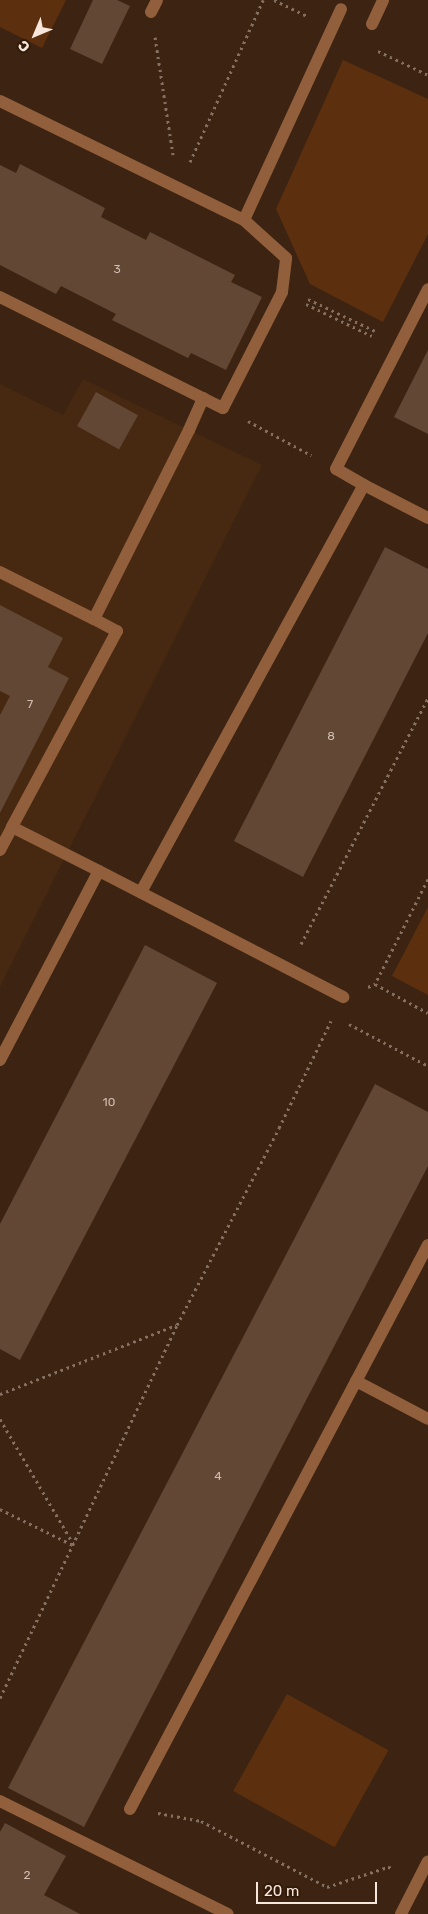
<!DOCTYPE html>
<html>
<head>
<meta charset="utf-8">
<style>
	body { margin:0 }
	#map { position:relative; width:428px; height:1914px; overflow:hidden; background:#3c2312; font-family:Rubik,sans-serif }
	div>[style] { position:absolute }
	.built>* { inset:0; background:#472811 }
	.green>* { inset:0; background:#5c300e; transform-origin:0 0 }
	.building>* { inset:0; background:#634735; transform-origin:0 0 }
	.path>* { height:3px; margin-top:-1.5px; transform-origin:0; background:repeating-linear-gradient(90deg,#867062 0 2.5px,transparent 0 6.5px) }
	.minor>* { height:12px; margin:-6px; padding:0 6px; transform-origin:6px; border-radius:6px; background:#925f3c }
	span { translate:-50% -50%; white-space:nowrap; text-align:center; line-height:1.15; -webkit-text-stroke:5px #321a08; paint-order:stroke }
	.number-label { font-size:12px; color:#d2beb2 }
	.number-label span { -webkit-text-stroke-width:0 }
	.north { position:absolute; left:10px; top:10px; width:50px; height:50px; -webkit-text-stroke:4px #321a08; paint-order:stroke; rotate:225deg; font-size:14px; font-weight:700; line-height:20px; text-align:center; color:#f7e6db }
	.north::after { content:''; display:block; margin:auto; width:18px; height:22px; background:#f7e6db; clip-path:polygon(50% 0,100% 100%,50% 72%,0 100%) }
	.scale { position:absolute; left:256px; top:1882px; width:121px; height:22px; box-sizing:border-box; border:2px solid #f7e6db; border-top:0; padding-left:6px; font-size:15px; line-height:18px; white-space:nowrap; color:#f7e6db; -webkit-text-stroke:4px #321a08; paint-order:stroke }
</style>
</head>
<body>
<div id="map">
	<div class="built">
		<div style="clip-path:polygon(83px 379px,262px 465px,0 987px,0 384px,63px 415px)"></div>
	</div>
	<div class="green">
		<div style="clip-path:polygon(0 0,66px 0,42px 48px,0 27px)"></div>
		<div style="clip-path:polygon(343px 60px,428px 99px,428px 234px,383px 322px,310px 284px,276px 209px)"></div>
		<div style="clip-path:polygon(428px 907px,428px 995px,392px 976px)"></div>
		<div style="left:287px;top:1694px;width:116px;height:111px;rotate:29deg"></div>
	</div>
	<div class="building">
		<div style="clip-path:polygon(93px 0,117px 0,130px 6px,102px 64px,70px 49px)"></div>
		<div style="clip-path:polygon(20px 164px,105px 208px,101px 217px,146px 240px,150px 232px,235px 275px,231px 282px,262px 297px,226px 370px,191px 353px,188px 358px,112px 320px,116px 314px,61px 286px,56px 294px,0 265px,0 165px,16px 173px)"></div>
		<div style="clip-path:polygon(428px 350px,428px 434px,394px 417px)"></div>
		<div style="left:96px;top:392px;width:48px;height:39px;rotate:29deg"></div>
		<div style="clip-path:polygon(385px 547px,428px 569px,428px 633px,303px 877px,234px 841px)"></div>
		<div style="clip-path:polygon(0 605px,63px 638px,48px 667px,69px 678px,0 813px,0 715px,10px 696px,0 691px)"></div>
		<div style="clip-path:polygon(145px 945px,217px 983px,20px 1360px,0 1349px,0 1224px)"></div>
		<div style="clip-path:polygon(375px 1084px,428px 1112px,428px 1166px,84px 1827px,8px 1788px)"></div>
		<div style="clip-path:polygon(5px 1823px,66px 1856px,44px 1895px,80px 1914px,0 1914px,0 1832px)"></div>
	</div>
	<div class="path">
		<div style="left:274px;top:0;width:37px;rotate:26deg"></div>
		<div style="left:155px;top:37px;width:119px;rotate:81.3deg"></div>
		<div style="left:378px;top:51px;width:55px;rotate:25.6deg"></div>
		<div style="left:190px;top:162px;width:178px;rotate:-65.7deg"></div>
		<div style="left:308px;top:299px;width:74px;rotate:25.5deg"></div>
		<div style="left:306px;top:304px;width:73px;rotate:25.9deg"></div>
		<div style="left:248px;top:421px;width:72px;rotate:28.4deg"></div>
		<div style="left:428px;top:879px;width:118px;rotate:116.8deg"></div>
		<div style="left:375px;top:984px;width:60px;rotate:28.7deg"></div>
		<div style="left:301px;top:944px;width:277px;rotate:-62.7deg"></div>
		<div style="left:368px;top:987px;width:8px;rotate:-23deg"></div>
		<div style="left:349px;top:1024px;width:89px;rotate:28deg"></div>
		<div style="left:0;top:1394px;width:189px;rotate:-21.4deg"></div>
		<div style="left:0;top:1419px;width:146px;rotate:59.6deg"></div>
		<div style="left:0;top:1509px;width:81px;rotate:26.3deg"></div>
		<div style="left:0;top:1698px;width:413px;rotate:-64.6deg"></div>
		<div style="left:177px;top:1325px;width:222px;rotate:-62.6deg"></div>
		<div style="left:279px;top:1128px;width:119px;rotate:-64.1deg"></div>
		<div style="left:158px;top:1813px;width:44px;rotate:10.5deg"></div>
		<div style="left:201px;top:1821px;width:142px;rotate:27.6deg"></div>
		<div style="left:327px;top:1887px;width:64px;rotate:-18.2deg"></div>
		<div style="left:388px;top:1867px;width:6px;rotate:9deg"></div>
	</div>
	<div class="minor">
		<div style="left:151px;top:12px;width:13px;rotate:-63deg"></div>
		<div style="left:372px;top:24px;width:26px;rotate:-65deg"></div>
		<div style="left:0;top:101px;width:271px;rotate:26deg"></div>
		<div style="left:244px;top:220px;width:232px;rotate:-65.3deg"></div>
		<div style="left:0;top:297px;width:249px;rotate:26.5deg"></div>
		<div style="left:223px;top:408px;width:130px;rotate:-63deg"></div>
		<div style="left:282px;top:292px;width:34px;rotate:-83deg"></div>
		<div style="left:286px;top:258px;width:57px;rotate:-137.9deg"></div>
		<div style="left:364px;top:485px;width:32px;rotate:-150deg"></div>
		<div style="left:336px;top:469px;width:202px;rotate:-62.9deg"></div>
		<div style="left:0;top:572px;width:105px;rotate:26.6deg"></div>
		<div style="left:94px;top:619px;width:212px;rotate:-63.3deg"></div>
		<div style="left:189px;top:430px;width:35px;rotate:-66deg"></div>
		<div style="left:94px;top:619px;width:26px;rotate:28deg"></div>
		<div style="left:117px;top:631px;width:222px;rotate:118.2deg"></div>
		<div style="left:12px;top:827px;width:97px;rotate:26.8deg"></div>
		<div style="left:0;top:850px;width:26px;rotate:-62deg"></div>
		<div style="left:141px;top:892px;width:464px;rotate:-61.3deg"></div>
		<div style="left:364px;top:485px;width:72px;rotate:27.3deg"></div>
		<div style="left:0;top:1060px;width:213px;rotate:-62.4deg"></div>
		<div style="left:99px;top:871px;width:275px;rotate:27.3deg"></div>
		<div style="left:356px;top:1381px;width:81px;rotate:27.8deg"></div>
		<div style="left:0;top:1801px;width:254px;rotate:26.4deg"></div>
		<div style="left:130px;top:1809px;width:638px;rotate:-62.15deg"></div>
		<div style="left:401px;top:1914px;width:59px;rotate:-63deg"></div>
	</div>
	<div class="number-label">
		<span style="left:117px;top:270px">3</span>
		<span style="left:30px;top:705px">7</span>
		<span style="left:331px;top:737px">8</span>
		<span style="left:109px;top:1103px">10</span>
		<span style="left:218px;top:1477px">4</span>
		<span style="left:27px;top:1876px">2</span>
	</div>
	<div class="north">С</div>
	<div class="scale">20 m</div>
</div>
</body>
</html>
